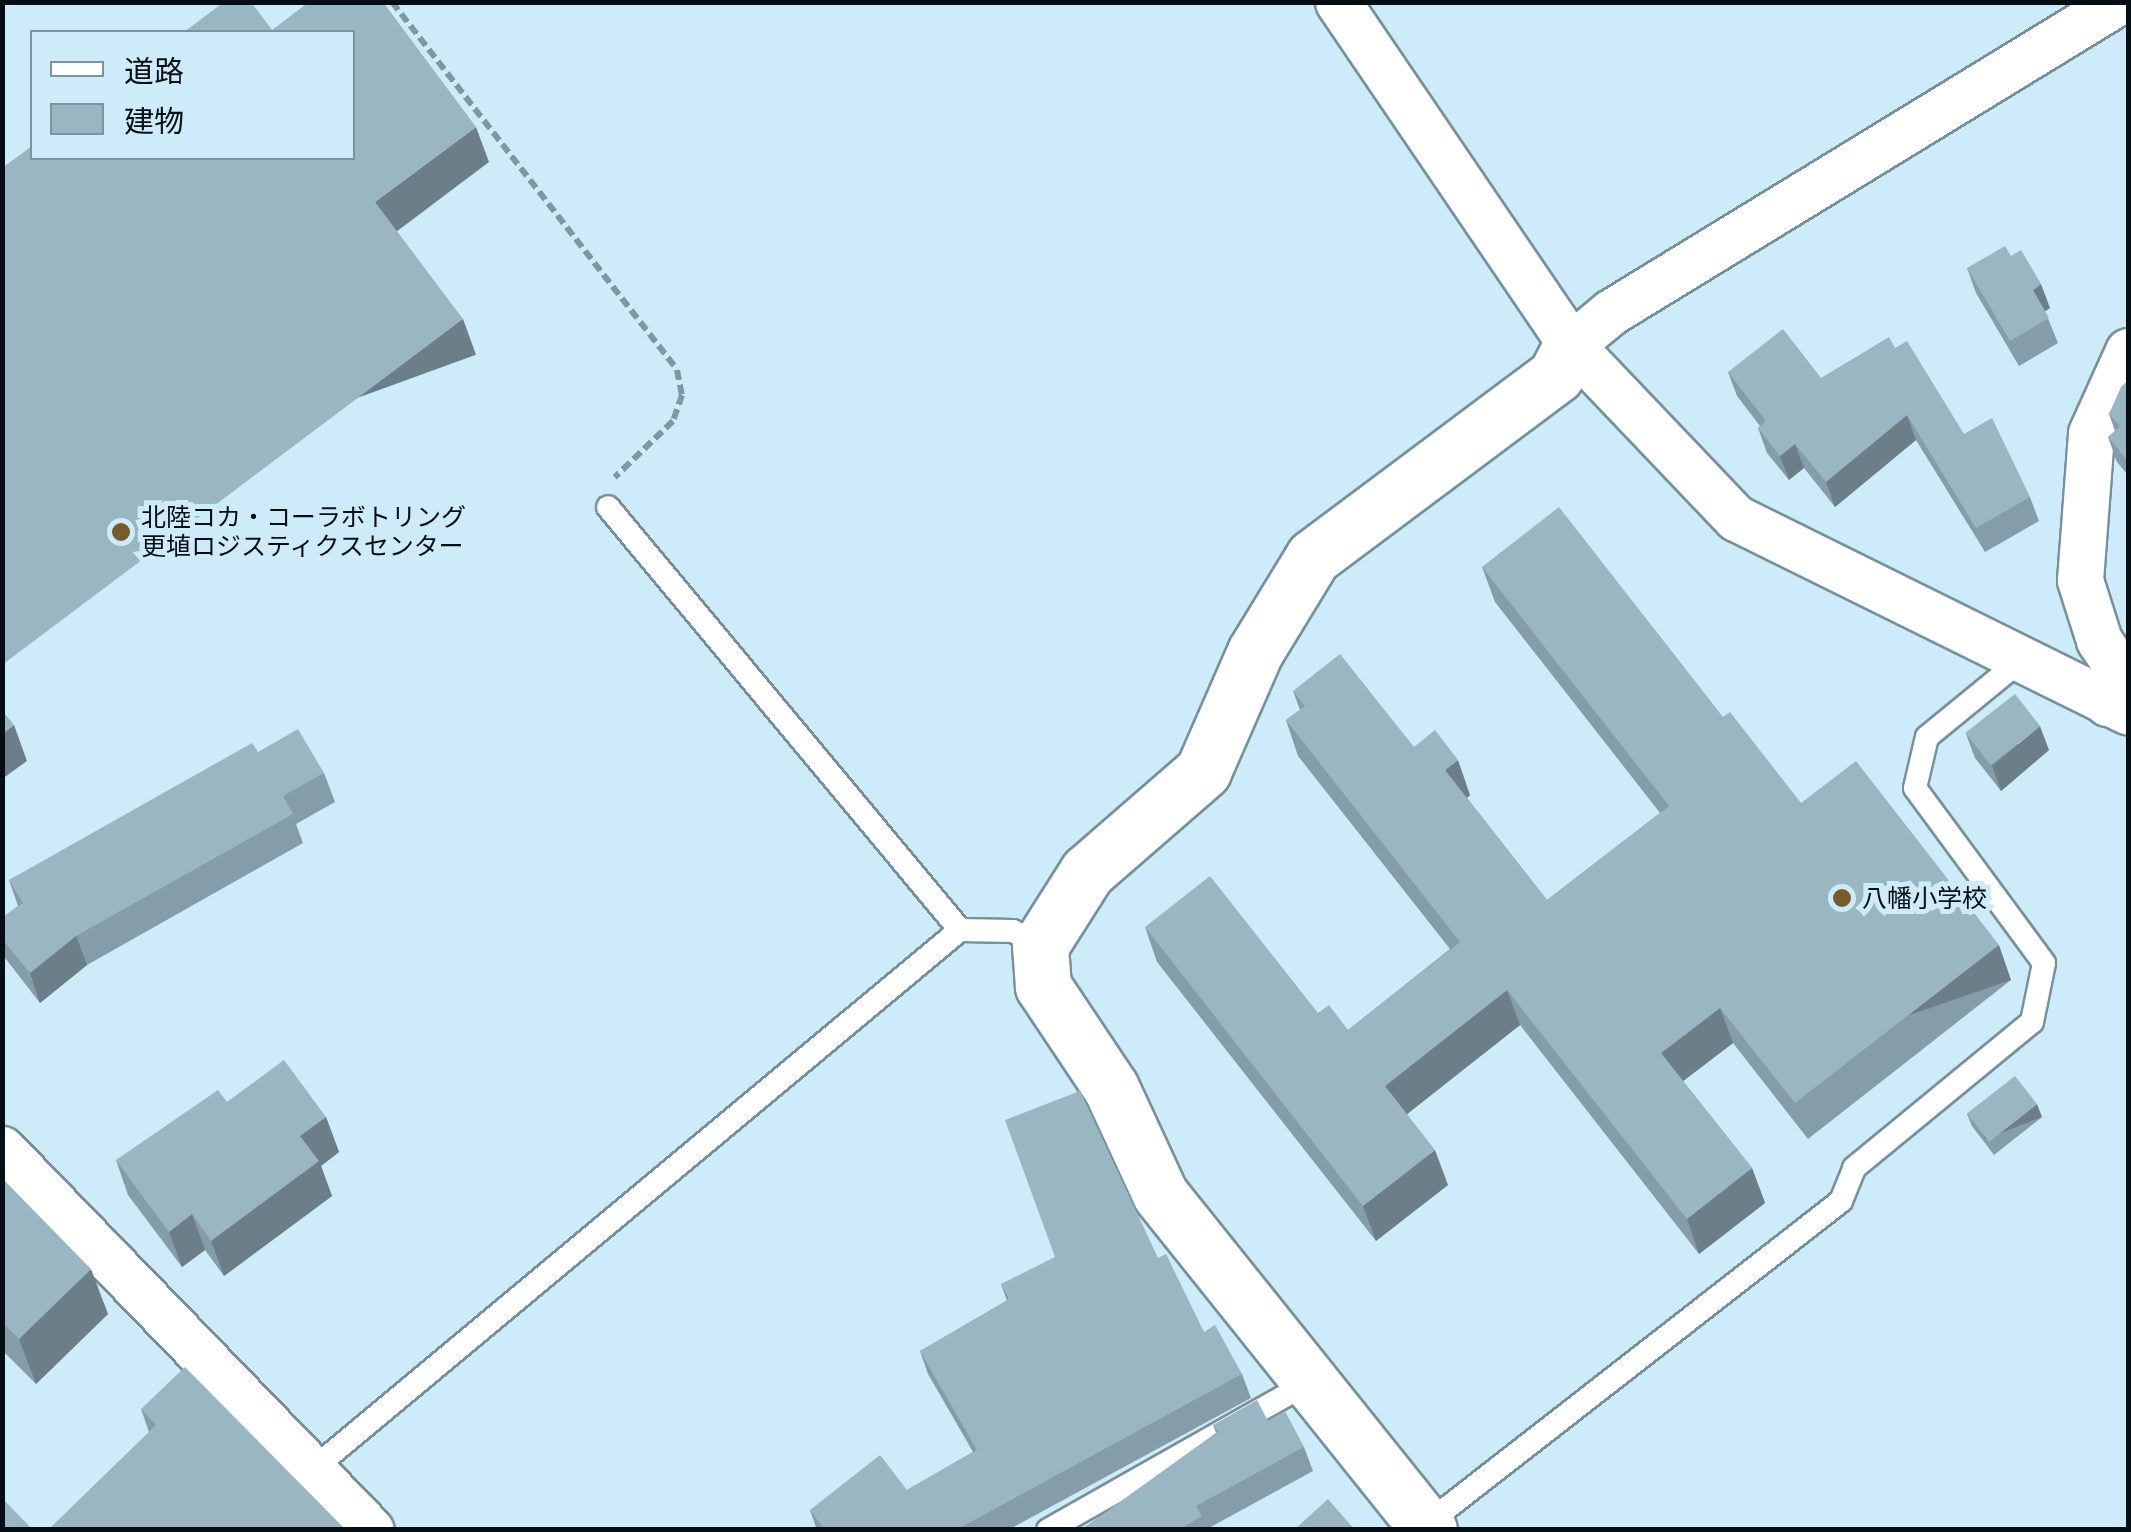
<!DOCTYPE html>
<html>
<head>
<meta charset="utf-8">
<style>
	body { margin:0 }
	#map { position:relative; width:2131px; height:1532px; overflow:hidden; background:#ceebf9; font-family:"PT Sans Narrow","Noto Sans JP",sans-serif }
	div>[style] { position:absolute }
	.path>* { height:6px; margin-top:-3px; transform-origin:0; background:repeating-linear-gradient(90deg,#8096a0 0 10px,transparent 0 15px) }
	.roads { filter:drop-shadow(2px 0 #76919d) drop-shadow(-2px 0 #76919d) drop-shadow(0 2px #76919d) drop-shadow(0 -2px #76919d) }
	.service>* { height:22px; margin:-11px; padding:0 11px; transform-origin:11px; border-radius:11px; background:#fff }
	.minor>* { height:45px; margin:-22.5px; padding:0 22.5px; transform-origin:22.5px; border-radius:22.5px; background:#fff }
	.tertiary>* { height:55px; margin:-27.5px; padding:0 27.5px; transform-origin:27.5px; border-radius:27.5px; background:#fff }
	.wall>* { inset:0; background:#859da8 }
	.shaded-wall>* { inset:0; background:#6c7f88; transform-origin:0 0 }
	.building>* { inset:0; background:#9bb6c3; transform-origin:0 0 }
	.dots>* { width:28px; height:28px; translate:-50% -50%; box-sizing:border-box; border:5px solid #ceebf9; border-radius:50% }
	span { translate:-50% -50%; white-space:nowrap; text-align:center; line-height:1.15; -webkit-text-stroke:10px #ceebf9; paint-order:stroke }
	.poi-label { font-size:25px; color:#050e13 }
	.left { translate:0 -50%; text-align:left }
	.frame { position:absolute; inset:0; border:5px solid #050e13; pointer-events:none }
	.legend { position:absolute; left:30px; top:30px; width:325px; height:130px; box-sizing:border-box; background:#ceebf9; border:2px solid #7e939d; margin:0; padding:12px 18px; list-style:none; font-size:30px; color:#050e13 }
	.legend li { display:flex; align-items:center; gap:20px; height:50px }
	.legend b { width:50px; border:2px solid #7e939d }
</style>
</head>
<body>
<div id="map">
	<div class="path">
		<div style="left:392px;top:2px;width:465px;rotate:52.2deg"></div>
		<div style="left:677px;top:370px;width:25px;rotate:79deg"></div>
		<div style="left:682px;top:395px;width:28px;rotate:109deg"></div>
		<div style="left:673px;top:421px;width:81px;rotate:136deg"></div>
	</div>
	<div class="roads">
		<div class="service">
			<div style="left:960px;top:930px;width:53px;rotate:1.1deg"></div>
			<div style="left:1013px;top:931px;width:31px;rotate:29deg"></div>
			<div style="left:313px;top:1469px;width:842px;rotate:-39.8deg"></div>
			<div style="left:960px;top:930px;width:550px;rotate:-129.77deg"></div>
			<div style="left:1425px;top:1525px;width:527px;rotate:-37.91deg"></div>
			<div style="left:1841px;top:1201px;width:35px;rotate:-68deg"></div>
			<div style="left:1854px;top:1168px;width:230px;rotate:-39.4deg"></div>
			<div style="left:2032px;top:1022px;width:60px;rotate:-78.5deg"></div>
			<div style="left:2044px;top:963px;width:217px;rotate:-126.4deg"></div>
			<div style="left:1915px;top:788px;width:52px;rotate:-76.8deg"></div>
			<div style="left:1927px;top:737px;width:122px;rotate:-39.3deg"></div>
			<div style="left:1048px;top:1530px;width:299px;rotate:-29.5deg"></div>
		</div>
		<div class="minor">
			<div style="left:1338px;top:2px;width:415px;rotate:55.8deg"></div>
			<div style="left:1571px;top:345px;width:239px;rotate:46.4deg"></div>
			<div style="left:1736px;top:518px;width:437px;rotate:26.3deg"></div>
			<div style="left:1571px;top:345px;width:52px;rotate:-39.5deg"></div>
			<div style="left:1611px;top:312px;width:594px;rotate:-31.44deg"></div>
			<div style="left:2107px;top:703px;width:35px;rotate:-70deg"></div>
			<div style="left:2119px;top:670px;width:36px;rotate:-124deg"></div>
			<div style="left:2099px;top:640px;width:63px;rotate:-107.6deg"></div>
			<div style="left:2080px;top:580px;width:147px;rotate:-85.7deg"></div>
			<div style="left:2091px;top:433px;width:90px;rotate:-65.7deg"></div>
			<div style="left:2px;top:1149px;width:530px;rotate:45.92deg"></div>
		</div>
		<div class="tertiary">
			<div style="left:1429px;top:1530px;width:430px;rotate:-128.7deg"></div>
			<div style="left:1160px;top:1194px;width:117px;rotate:-114.8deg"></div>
			<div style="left:1111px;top:1088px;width:123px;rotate:-123.7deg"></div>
			<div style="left:1043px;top:986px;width:40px;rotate:-94.3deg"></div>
			<div style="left:1040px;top:946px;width:88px;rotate:-57.6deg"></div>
			<div style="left:1087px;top:872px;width:154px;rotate:-41deg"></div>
			<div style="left:1203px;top:771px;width:130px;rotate:-66.4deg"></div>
			<div style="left:1255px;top:652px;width:111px;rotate:-58.6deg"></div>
			<div style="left:1313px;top:557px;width:304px;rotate:-36.8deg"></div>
			<div style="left:1556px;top:375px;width:34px;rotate:-63deg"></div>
		</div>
	</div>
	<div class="wall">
		<div style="clip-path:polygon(1967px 268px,2050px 308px,2045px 311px,2058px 343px,2019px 366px,1976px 293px)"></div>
		<div style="clip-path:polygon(1728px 372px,1821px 378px,1964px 434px,2030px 497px,2039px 521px,1985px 552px,1916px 440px,1835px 507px,1804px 468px,1789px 480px,1767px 453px,1758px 428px,1760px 426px,1737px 396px)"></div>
		<div style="clip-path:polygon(2128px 380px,2128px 481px,2126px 475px,2127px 474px,2117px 462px,2108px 437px,2115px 431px,2109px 414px)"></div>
		<div style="clip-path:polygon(1482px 567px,1723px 717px,1801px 803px,2011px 980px,1808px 1139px,1733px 1043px,1683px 1081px,1752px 1168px,1765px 1203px,1699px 1254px,1520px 1025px,1407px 1114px,1448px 1185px,1376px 1241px,1157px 962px,1145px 927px,1348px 1030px,1450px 949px,1298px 756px,1286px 720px,1300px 710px,1293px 691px,1414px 747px,1470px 795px,1467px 798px,1547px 900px,1660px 813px,1495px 602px)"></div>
		<div style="clip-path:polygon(1966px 734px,2049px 750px,2001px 791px,1975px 758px)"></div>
		<div style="clip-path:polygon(258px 752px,324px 773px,335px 802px,296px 824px,303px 843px,87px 965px,40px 1003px,2px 954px,2px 918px,18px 906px,9px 880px)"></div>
		<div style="clip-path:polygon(227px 1102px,326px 1117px,339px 1152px,321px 1166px,332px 1196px,224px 1276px,205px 1250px,182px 1267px,128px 1195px,116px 1160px)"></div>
		<div style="clip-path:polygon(1967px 1114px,2042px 1117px,1994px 1155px,1972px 1126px)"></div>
		<div style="clip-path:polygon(2px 1178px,108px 1314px,36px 1384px,2px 1350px)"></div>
		<div style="clip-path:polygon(1158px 1258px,1204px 1332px,1242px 1374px,1251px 1398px,1008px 1530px,817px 1530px,810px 1510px,907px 1490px,973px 1452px,928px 1374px,920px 1351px,1007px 1301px,1001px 1284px)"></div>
		<div style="clip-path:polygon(141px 1409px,346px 1530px,149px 1432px)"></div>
		<div style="clip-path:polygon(1268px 1421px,1304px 1447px,1313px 1471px,1207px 1529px,1081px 1530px,1216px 1433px,1213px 1425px)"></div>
	</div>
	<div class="shaded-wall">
		<div style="clip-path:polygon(476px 127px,489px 162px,388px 238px,375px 202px)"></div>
		<div style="clip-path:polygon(2041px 284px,2050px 308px,2041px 314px,2033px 290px)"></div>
		<div style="left:463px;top:319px;width:38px;height:576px;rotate:70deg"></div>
		<div style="clip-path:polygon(1907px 415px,1916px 440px,1835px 507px,1826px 482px)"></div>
		<div style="clip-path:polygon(1795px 444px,1804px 468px,1789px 480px,1780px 456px)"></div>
		<div style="clip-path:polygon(14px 725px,27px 761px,2px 779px,2px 734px)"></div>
		<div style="clip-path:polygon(2040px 726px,2049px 750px,2001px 791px,1992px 766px)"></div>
		<div style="clip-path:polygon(1458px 760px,1470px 795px,1458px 805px,1445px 770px)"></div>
		<div style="clip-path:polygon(76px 936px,87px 965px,40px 1003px,30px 973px)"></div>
		<div style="left:1999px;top:945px;width:37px;height:258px;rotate:71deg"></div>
		<div style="clip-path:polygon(1507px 990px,1520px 1025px,1397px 1122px,1385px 1086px)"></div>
		<div style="clip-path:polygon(1720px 1008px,1733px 1043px,1674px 1088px,1661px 1053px)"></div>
		<div style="left:2037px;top:1104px;width:14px;height:61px;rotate:69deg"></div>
		<div style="clip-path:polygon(326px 1117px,339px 1152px,321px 1166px,332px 1196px,224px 1276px,211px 1241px,300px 1136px)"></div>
		<div style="clip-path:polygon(1435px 1150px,1448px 1185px,1376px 1241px,1363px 1206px)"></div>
		<div style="clip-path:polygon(1752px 1168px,1765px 1203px,1699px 1254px,1687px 1219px)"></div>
		<div style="clip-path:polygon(192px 1214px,205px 1250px,182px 1267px,169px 1232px)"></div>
		<div style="clip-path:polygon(91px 1269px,108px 1314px,36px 1384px,19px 1339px)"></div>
	</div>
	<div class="building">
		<div style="clip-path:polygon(224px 2px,251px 2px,272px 30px,309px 2px,383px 2px,476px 127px,375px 202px,463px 319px,2px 665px,2px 168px,32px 146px,32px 158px,352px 158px,352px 32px,184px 32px)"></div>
		<div style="clip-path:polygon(2005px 246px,2011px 256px,2021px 250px,2041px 284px,2033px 290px,2049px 318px,2010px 341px,1967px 268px)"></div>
		<div style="clip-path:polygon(1783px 329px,1821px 378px,1889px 337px,1895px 348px,1907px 341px,1964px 434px,1992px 418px,2030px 497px,1976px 528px,1907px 415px,1826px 482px,1795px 444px,1780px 456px,1758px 428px,1766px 421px,1728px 372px)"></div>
		<div style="clip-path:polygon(2128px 380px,2128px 461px,2108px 437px,2120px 426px,2109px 414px,2121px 387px)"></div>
		<div style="clip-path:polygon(1559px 507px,1723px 717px,1730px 712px,1801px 803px,1856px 761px,1999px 945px,1795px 1103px,1720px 1008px,1661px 1053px,1752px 1168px,1687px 1219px,1507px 990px,1385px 1086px,1435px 1150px,1363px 1206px,1145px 927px,1210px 876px,1318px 1013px,1329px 1005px,1348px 1030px,1460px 942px,1286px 720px,1305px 706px,1293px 691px,1340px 654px,1414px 747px,1435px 730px,1458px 760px,1445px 770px,1547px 900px,1669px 806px,1482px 567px)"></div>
		<div style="left:2015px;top:694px;width:41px;height:63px;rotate:52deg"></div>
		<div style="clip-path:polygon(2px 710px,14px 725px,2px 734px)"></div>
		<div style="clip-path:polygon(298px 729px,324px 773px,283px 796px,293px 814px,76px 936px,30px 973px,2px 939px,2px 918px,23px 903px,9px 880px,252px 743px,258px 752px)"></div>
		<div style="clip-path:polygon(284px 1060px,326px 1117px,300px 1136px,319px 1161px,211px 1241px,192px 1214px,169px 1232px,116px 1160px,218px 1090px,227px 1102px)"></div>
		<div style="left:2015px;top:1076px;width:36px;height:61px;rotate:52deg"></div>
		<div style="clip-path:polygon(1080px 1091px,1158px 1258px,1166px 1254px,1204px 1332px,1215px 1325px,1242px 1374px,956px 1530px,825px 1530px,810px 1510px,880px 1455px,907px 1490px,977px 1450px,920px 1351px,1009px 1299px,1001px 1284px,1055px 1257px,1005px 1120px)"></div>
		<div style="clip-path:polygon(2px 1178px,91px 1269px,19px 1339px,2px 1322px)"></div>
		<div style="clip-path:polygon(185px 1367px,346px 1530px,48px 1530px,156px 1425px,141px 1409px)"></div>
		<div style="clip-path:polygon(1257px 1400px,1268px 1421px,1285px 1411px,1304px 1447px,1196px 1506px,1202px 1516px,1178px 1530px,1081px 1530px,1218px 1432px,1213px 1425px)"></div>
		<div style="clip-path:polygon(2px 1498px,33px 1530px,2px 1530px)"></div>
		<div style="clip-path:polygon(1328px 1499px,1355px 1530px,1294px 1530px)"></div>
	</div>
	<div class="dots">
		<div style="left:121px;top:532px;background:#765b2d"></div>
		<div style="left:1842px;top:898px;background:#765b2d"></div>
	</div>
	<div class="poi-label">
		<span class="left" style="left:141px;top:532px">北陸コカ・コーラボトリング<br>更埴ロジスティクスセンター</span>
		<span class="left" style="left:1862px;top:898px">八幡小学校</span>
	</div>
	<div class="frame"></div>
	<ul class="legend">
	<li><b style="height:12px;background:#fff"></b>道路</li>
	<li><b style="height:28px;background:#9bb6c3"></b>建物</li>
	</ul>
</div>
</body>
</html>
